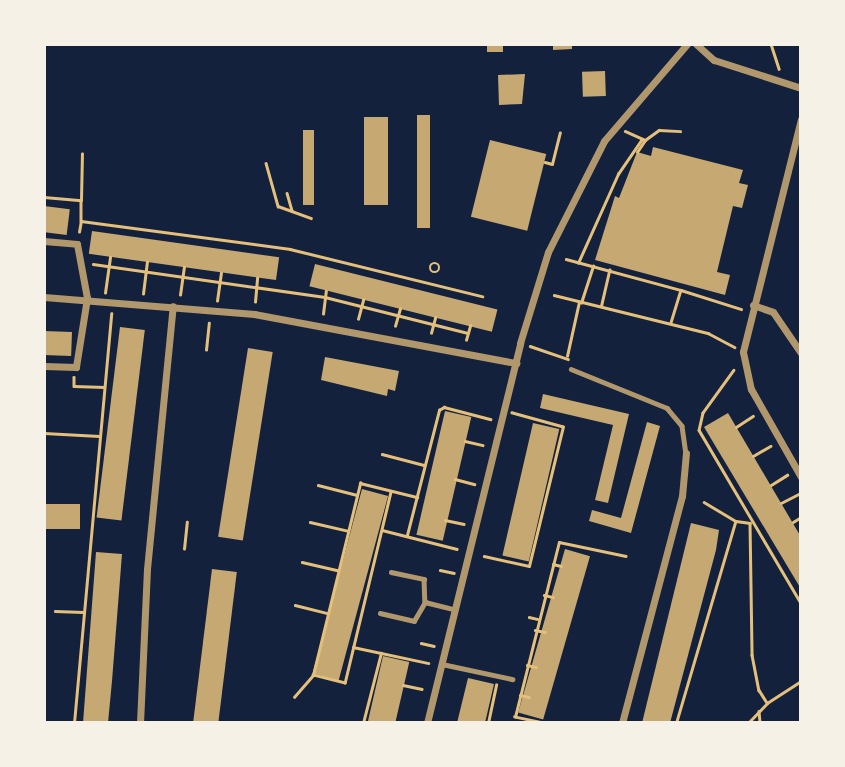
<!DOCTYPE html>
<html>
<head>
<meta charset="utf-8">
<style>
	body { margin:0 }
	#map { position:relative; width:845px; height:767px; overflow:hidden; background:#14213d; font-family:Quicksand,sans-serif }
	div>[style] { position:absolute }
	.building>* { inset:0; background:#c6a872; transform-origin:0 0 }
	.path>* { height:2.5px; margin:-1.25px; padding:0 1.25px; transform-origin:1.25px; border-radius:1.25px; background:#e5c07b }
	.path>.ring { margin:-1.25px; padding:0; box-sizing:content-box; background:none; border:2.5px solid #e5c07b; border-radius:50% }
	.service>* { height:4.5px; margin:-2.25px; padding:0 2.25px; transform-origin:2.25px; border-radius:2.25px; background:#b1986c }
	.minor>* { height:7px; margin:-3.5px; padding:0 3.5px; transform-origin:3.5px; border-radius:3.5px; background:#b1986c }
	span { translate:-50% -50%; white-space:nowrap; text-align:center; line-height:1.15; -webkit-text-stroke:6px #f6f1e7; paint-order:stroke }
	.frame { position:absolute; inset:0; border:46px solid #f6f1e7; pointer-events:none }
</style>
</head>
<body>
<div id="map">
	<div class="building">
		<div style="left:487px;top:44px;width:16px;height:8px"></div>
		<div style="clip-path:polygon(553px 44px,572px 44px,572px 49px,553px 50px)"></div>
		<div style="left:605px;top:71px;width:25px;height:23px;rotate:88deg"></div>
		<div style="clip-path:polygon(525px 74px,522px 104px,499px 105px,498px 75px)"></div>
		<div style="left:417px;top:115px;width:13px;height:113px"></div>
		<div style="left:364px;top:117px;width:24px;height:88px"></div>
		<div style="left:303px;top:130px;width:11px;height:75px"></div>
		<div style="left:490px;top:140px;width:58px;height:79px;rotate:14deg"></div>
		<div style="clip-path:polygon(653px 147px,743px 170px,739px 183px,748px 185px,742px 208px,733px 206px,717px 272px,730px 275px,725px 295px,595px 260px,615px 196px,619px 198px,637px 152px,651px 156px)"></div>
		<div style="left:44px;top:206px;width:26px;height:26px;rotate:7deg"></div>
		<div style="left:92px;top:231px;width:189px;height:23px;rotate:8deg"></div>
		<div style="left:315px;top:264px;width:188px;height:23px;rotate:14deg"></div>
		<div style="left:120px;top:327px;width:25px;height:192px;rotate:7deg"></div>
		<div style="left:44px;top:331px;width:28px;height:24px;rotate:2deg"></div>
		<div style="left:248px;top:348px;width:25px;height:191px;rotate:9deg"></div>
		<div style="clip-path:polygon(325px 357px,399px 371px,395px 391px,388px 389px,387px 396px,321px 380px)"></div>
		<div style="clip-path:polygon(543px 394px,629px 414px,608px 503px,595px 500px,613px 425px,540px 408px)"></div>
		<div style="left:445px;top:411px;width:27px;height:127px;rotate:13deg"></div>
		<div style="clip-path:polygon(728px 413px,801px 537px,801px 589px,704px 427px)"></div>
		<div style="clip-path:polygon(647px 422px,660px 426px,631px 533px,589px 521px,592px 510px,621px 518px)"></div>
		<div style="left:533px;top:423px;width:27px;height:136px;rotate:13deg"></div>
		<div style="left:362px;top:489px;width:27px;height:191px;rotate:15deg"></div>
		<div style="left:44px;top:504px;width:36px;height:25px"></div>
		<div style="clip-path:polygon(691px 523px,719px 530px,716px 550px,670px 723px,642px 723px)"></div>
		<div style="left:565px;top:549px;width:26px;height:170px;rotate:16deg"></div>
		<div style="clip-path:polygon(96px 552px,122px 554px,112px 681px,108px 723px,83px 723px)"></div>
		<div style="left:212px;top:569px;width:25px;height:155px;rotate:7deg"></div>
		<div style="left:383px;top:656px;width:27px;height:69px;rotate:13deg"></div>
		<div style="clip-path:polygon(468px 678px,494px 684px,485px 723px,457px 723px)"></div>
	</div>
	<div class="path">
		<div style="left:771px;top:44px;width:26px;rotate:72deg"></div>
		<div style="left:625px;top:131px;width:22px;rotate:24deg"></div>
		<div style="left:645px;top:140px;width:17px;rotate:-36deg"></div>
		<div style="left:659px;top:130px;width:21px;rotate:3deg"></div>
		<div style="left:637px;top:152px;width:14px;rotate:-56deg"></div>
		<div style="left:545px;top:162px;width:7px;rotate:16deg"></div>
		<div style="left:552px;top:164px;width:32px;rotate:-76deg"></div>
		<div style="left:266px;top:163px;width:45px;rotate:74.4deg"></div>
		<div style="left:278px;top:206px;width:35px;rotate:20deg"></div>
		<div style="left:287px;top:193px;width:18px;rotate:74deg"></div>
		<div style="left:44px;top:197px;width:37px;rotate:5deg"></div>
		<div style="left:81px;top:200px;width:21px;rotate:90deg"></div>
		<div style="left:81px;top:200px;width:46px;rotate:-88.8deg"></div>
		<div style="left:79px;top:232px;width:11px;rotate:-80deg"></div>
		<div style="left:81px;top:221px;width:211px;rotate:7.6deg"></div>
		<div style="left:290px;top:249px;width:198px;rotate:13.8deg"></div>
		<div style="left:566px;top:259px;width:119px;rotate:15.1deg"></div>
		<div style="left:681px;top:290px;width:34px;rotate:107deg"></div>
		<div class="ring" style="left:430px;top:263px;width:7.5px;height:7.5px"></div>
		<div style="left:578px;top:263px;width:98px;rotate:-65.8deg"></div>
		<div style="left:618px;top:174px;width:42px;rotate:-55.6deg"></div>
		<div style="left:93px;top:264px;width:234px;rotate:8.1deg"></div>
		<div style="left:325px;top:297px;width:147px;rotate:14.1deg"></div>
		<div style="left:681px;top:290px;width:63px;rotate:17.6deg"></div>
		<div style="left:105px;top:293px;width:36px;rotate:-82deg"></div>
		<div style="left:143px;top:294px;width:32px;rotate:-83deg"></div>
		<div style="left:180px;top:295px;width:28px;rotate:-82deg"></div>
		<div style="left:554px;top:295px;width:159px;rotate:13.9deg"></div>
		<div style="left:708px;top:333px;width:30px;rotate:28deg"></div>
		<div style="left:217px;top:301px;width:28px;rotate:-82deg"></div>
		<div style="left:255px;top:302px;width:24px;rotate:-85deg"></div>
		<div style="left:581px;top:303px;width:39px;rotate:-72deg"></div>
		<div style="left:601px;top:306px;width:37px;rotate:-77deg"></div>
		<div style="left:323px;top:314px;width:23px;rotate:-83deg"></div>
		<div style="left:358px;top:319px;width:20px;rotate:-75deg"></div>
		<div style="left:395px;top:326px;width:18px;rotate:-74deg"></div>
		<div style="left:431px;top:333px;width:16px;rotate:-75deg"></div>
		<div style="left:466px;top:340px;width:15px;rotate:-74deg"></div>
		<div style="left:530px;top:346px;width:40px;rotate:18.9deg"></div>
		<div style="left:206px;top:350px;width:27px;rotate:-84deg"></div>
		<div style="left:567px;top:356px;width:55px;rotate:-77.5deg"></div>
		<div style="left:734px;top:370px;width:53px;rotate:125.8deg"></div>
		<div style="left:703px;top:413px;width:17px;rotate:103deg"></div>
		<div style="left:699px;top:430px;width:201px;rotate:59.5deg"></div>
		<div style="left:74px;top:377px;width:9px;rotate:90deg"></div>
		<div style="left:74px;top:386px;width:30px;rotate:2deg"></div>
		<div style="left:736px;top:427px;width:20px;rotate:-33deg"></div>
		<div style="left:44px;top:433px;width:55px;rotate:3.1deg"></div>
		<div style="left:465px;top:441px;width:18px;rotate:13deg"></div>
		<div style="left:382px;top:454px;width:43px;rotate:14.7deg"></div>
		<div style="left:753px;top:456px;width:20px;rotate:-30deg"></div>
		<div style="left:455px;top:479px;width:20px;rotate:15deg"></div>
		<div style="left:318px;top:485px;width:40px;rotate:14.4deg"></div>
		<div style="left:771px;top:485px;width:19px;rotate:-32deg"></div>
		<div style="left:391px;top:492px;width:196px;rotate:103.5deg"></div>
		<div style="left:345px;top:683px;width:33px;rotate:-166deg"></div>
		<div style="left:313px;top:675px;width:198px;rotate:-76.2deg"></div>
		<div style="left:360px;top:483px;width:59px;rotate:13.8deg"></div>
		<div style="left:704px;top:502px;width:37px;rotate:31deg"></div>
		<div style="left:736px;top:521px;width:14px;rotate:8deg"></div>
		<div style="left:750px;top:523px;width:132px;rotate:89.1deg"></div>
		<div style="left:752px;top:655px;width:36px;rotate:79deg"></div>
		<div style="left:759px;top:690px;width:15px;rotate:58deg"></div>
		<div style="left:781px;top:503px;width:22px;rotate:-27deg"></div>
		<div style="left:445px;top:520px;width:19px;rotate:12deg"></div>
		<div style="left:310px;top:522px;width:39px;rotate:13deg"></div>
		<div style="left:793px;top:522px;width:9px;rotate:-32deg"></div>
		<div style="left:382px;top:530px;width:77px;rotate:14.2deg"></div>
		<div style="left:407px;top:535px;width:129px;rotate:-75.6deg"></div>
		<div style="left:439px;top:410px;width:6px;rotate:-31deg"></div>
		<div style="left:444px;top:407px;width:48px;rotate:14.6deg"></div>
		<div style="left:184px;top:549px;width:27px;rotate:-84deg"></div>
		<div style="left:484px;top:556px;width:46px;rotate:12.5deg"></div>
		<div style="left:529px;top:566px;width:143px;rotate:-76.3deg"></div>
		<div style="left:563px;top:427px;width:53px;rotate:-164.6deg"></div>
		<div style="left:302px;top:562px;width:36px;rotate:13deg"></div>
		<div style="left:553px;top:564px;width:8px;rotate:14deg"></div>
		<div style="left:440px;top:570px;width:14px;rotate:12deg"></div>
		<div style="left:544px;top:595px;width:9px;rotate:13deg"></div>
		<div style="left:295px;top:605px;width:33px;rotate:14deg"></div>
		<div style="left:55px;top:611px;width:28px;rotate:2deg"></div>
		<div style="left:529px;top:617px;width:9px;rotate:13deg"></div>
		<div style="left:535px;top:630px;width:10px;rotate:11deg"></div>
		<div style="left:421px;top:643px;width:13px;rotate:13deg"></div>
		<div style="left:353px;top:647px;width:77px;rotate:12deg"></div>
		<div style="left:527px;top:665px;width:9px;rotate:13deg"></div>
		<div style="left:403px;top:685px;width:19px;rotate:12deg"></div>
		<div style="left:520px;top:695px;width:9px;rotate:13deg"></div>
		<div style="left:294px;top:697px;width:29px;rotate:-49deg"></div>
		<div style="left:759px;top:711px;width:12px;rotate:85deg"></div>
		<div style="left:74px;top:723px;width:411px;rotate:-84.8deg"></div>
		<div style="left:363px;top:723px;width:72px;rotate:-75.6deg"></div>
		<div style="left:488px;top:723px;width:39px;rotate:-78deg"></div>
		<div style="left:543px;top:723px;width:29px;rotate:-168deg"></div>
		<div style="left:515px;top:717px;width:180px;rotate:-75.9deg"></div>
		<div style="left:559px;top:542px;width:68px;rotate:11.8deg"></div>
		<div style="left:676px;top:723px;width:209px;rotate:-73.6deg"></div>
		<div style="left:748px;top:723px;width:28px;rotate:-46deg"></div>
		<div style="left:767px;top:703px;width:40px;rotate:-32.9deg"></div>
	</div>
	<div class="service">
		<div style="left:571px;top:369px;width:104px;rotate:22.1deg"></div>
		<div style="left:667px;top:408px;width:23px;rotate:50deg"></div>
		<div style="left:682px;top:426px;width:27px;rotate:82deg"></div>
		<div style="left:391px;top:572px;width:34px;rotate:12deg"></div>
		<div style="left:424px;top:579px;width:23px;rotate:88deg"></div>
		<div style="left:425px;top:602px;width:30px;rotate:14deg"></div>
		<div style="left:380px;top:613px;width:35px;rotate:13deg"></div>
		<div style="left:414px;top:621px;width:22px;rotate:-60deg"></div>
		<div style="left:442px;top:664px;width:72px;rotate:12.1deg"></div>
	</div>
	<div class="minor">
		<div style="left:696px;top:44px;width:24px;rotate:42deg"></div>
		<div style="left:714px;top:60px;width:91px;rotate:17.8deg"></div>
		<div style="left:801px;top:119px;width:240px;rotate:104deg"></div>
		<div style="left:743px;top:352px;width:38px;rotate:78deg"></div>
		<div style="left:751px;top:389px;width:101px;rotate:60.4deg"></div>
		<div style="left:44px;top:241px;width:33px;rotate:5deg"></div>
		<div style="left:77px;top:244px;width:55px;rotate:79.5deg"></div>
		<div style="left:87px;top:298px;width:70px;rotate:99.1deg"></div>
		<div style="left:76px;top:367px;width:32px;rotate:-178deg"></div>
		<div style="left:44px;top:297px;width:211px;rotate:4.6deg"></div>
		<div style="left:254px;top:314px;width:267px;rotate:10.6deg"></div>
		<div style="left:753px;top:305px;width:21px;rotate:19deg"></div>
		<div style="left:773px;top:312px;width:50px;rotate:55.7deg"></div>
		<div style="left:140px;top:723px;width:154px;rotate:-87.4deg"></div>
		<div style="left:147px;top:569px;width:264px;rotate:-84.4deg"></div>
		<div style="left:427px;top:723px;width:391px;rotate:-76.2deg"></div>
		<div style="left:520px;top:343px;width:95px;rotate:-72.9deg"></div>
		<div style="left:548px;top:252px;width:124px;rotate:-63.2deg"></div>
		<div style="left:604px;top:141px;width:128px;rotate:-49.4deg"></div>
		<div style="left:622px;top:723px;width:235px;rotate:-75.2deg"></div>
		<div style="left:682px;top:496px;width:43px;rotate:-84.7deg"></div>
	</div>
	<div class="frame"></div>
</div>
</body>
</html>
